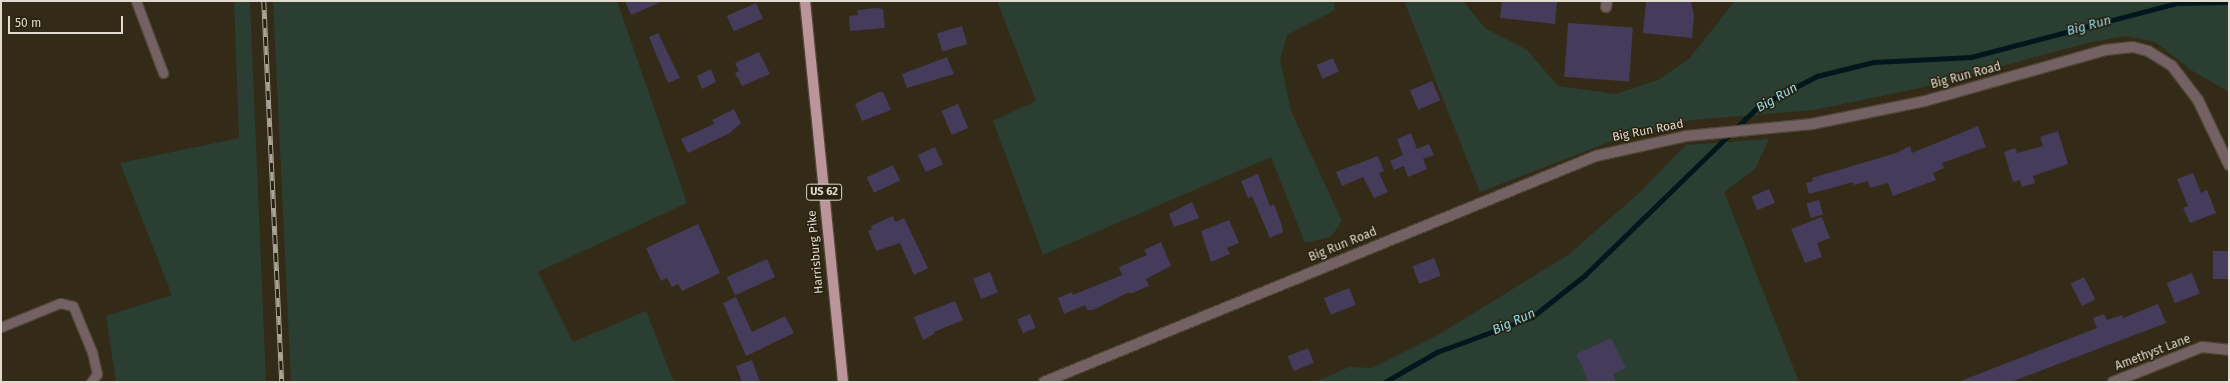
<!DOCTYPE html>
<html>
<head>
<meta charset="utf-8">
<style>
	body { margin:0 }
	#map { position:relative; width:2230px; height:383px; overflow:hidden; background:#332b18; font-family:"Fira Sans",sans-serif }
	div>[style] { position:absolute }
	.green>* { inset:0; background:#2a3e31 }
	.stream>* { height:4.5px; margin:-2.25px; padding:0 2.25px; transform-origin:2.25px; border-radius:2.25px; background:#01171d }
	.building>* { inset:0; background:#453b5a; transform-origin:0 0 }
	.roads { filter:drop-shadow(1px 0 #4f4735) drop-shadow(-1px 0 #4f4735) drop-shadow(0 1px #4f4735) drop-shadow(0 -1px #4f4735) }
	.service>* { height:9px; margin:-4.5px; padding:0 4.5px; transform-origin:4.5px; border-radius:4.5px; background:#746163 }
	.minor>* { height:10px; margin:-5px; padding:0 5px; transform-origin:5px; border-radius:5px; background:#746163 }
	.primary>* { height:10px; margin:-5px; padding:0 5px; transform-origin:5px; border-radius:5px; background:#bb959a }
	.rail>* { height:4.5px; margin-top:-2.25px; transform-origin:0; background:repeating-linear-gradient(90deg,#29210f 0 9px,#aaa496 0 18px); box-sizing:border-box; border-block:1px solid #aaa496 }
	span { translate:-50% -50%; white-space:nowrap; text-align:center; line-height:1.15; -webkit-text-stroke:3px #29210f; paint-order:stroke }
	.shield-label span { padding:1px 3px; background:#29210f; border:1px solid; border-radius:3px; -webkit-text-stroke-width:0 }
	.shield-label { font-size:11px; color:#e0dacf; font-weight:700 }
	.street-label { font-size:12px; color:#e0dacf }
	.water-label { font-size:13px; color:#8cdbf1; font-style:italic }
	.frame { position:absolute; inset:0; border:2px solid #e0dacf; pointer-events:none }
	.scale { position:absolute; left:8px; top:16px; width:115px; height:18px; box-sizing:border-box; border:2px solid #e0dacf; border-top:0; padding-left:5px; font-size:12px; line-height:14px; white-space:nowrap; color:#e0dacf; -webkit-text-stroke:3px #29210f; paint-order:stroke }
</style>
</head>
<body>
<div id="map">
	<div class="green">
		<div style="clip-path:polygon(234px 1px,250px 1px,266px 382px,116px 382px,106px 316px,172px 295px,120px 163px,239px 138px)"></div>
		<div style="clip-path:polygon(273px 1px,617px 1px,687px 203px,538px 272px,573px 342px,646px 311px,674px 382px,291px 382px)"></div>
		<div style="clip-path:polygon(997px 1px,1334px 1px,1335px 10px,1287px 35px,1280px 60px,1291px 111px,1342px 221px,1331px 237px,1305px 243px,1271px 157px,1043px 255px,993px 121px,1036px 101px)"></div>
		<div style="clip-path:polygon(1404px 1px,1463px 1px,1485px 28px,1527px 50px,1558px 86px,1616px 94px,1658px 80px,1689px 59px,1735px 1px,2229px 1px,2229px 92px,2191px 70px,2155px 42px,2126px 36px,2087px 43px,1925px 87px,1814px 110px,1691px 120px,1609px 142px,1480px 192px)"></div>
		<div style="clip-path:polygon(1769px 139px,1755px 169px,1724px 192px,1799px 382px,1315px 382px,1349px 367px,1372px 368px,1438px 335px,1568px 255px,1638px 194px,1686px 145px)"></div>
	</div>
	<div class="stream">
		<div style="left:1385px;top:382px;width:60px;rotate:-30deg"></div>
		<div style="left:1437px;top:352px;width:101px;rotate:-20.2deg"></div>
		<div style="left:1532px;top:317px;width:66px;rotate:-38.3deg"></div>
		<div style="left:1584px;top:276px;width:244px;rotate:-44.2deg"></div>
		<div style="left:1759px;top:106px;width:65px;rotate:-27.3deg"></div>
		<div style="left:1817px;top:76px;width:59px;rotate:-13.8deg"></div>
		<div style="left:1874px;top:62px;width:97px;rotate:-3deg"></div>
		<div style="left:1971px;top:57px;width:213px;rotate:-14.7deg"></div>
		<div style="left:2177px;top:3px;width:52px;rotate:-1.1deg"></div>
	</div>
	<div class="building">
		<div style="clip-path:polygon(625px 1px,663px 1px,631px 15px)"></div>
		<div style="clip-path:polygon(1502px 1px,1557px 1px,1555px 24px,1500px 18px)"></div>
		<div style="clip-path:polygon(1646px 1px,1691px 1px,1694px 16px,1692px 38px,1643px 33px)"></div>
		<div style="left:756px;top:3px;width:17px;height:32px;rotate:66deg"></div>
		<div style="clip-path:polygon(877px 8px,883px 9px,885px 28px,850px 31px,849px 16px,858px 15px,857px 10px)"></div>
		<div style="left:1568px;top:23px;width:65px;height:54px;rotate:4deg"></div>
		<div style="left:962px;top:26px;width:19px;height:26px;rotate:74deg"></div>
		<div style="clip-path:polygon(658px 33px,680px 78px,668px 83px,649px 37px)"></div>
		<div style="clip-path:polygon(759px 52px,770px 74px,742px 86px,735px 73px,739px 71px,735px 63px)"></div>
		<div style="clip-path:polygon(947px 57px,954px 74px,907px 88px,902px 74px)"></div>
		<div style="left:1333px;top:58px;width:15px;height:18px;rotate:67deg"></div>
		<div style="clip-path:polygon(711px 69px,716px 82px,702px 89px,697px 76px)"></div>
		<div style="left:1432px;top:81px;width:21px;height:24px;rotate:67deg"></div>
		<div style="clip-path:polygon(879px 92px,883px 92px,891px 110px,862px 121px,855px 104px)"></div>
		<div style="left:958px;top:104px;width:26px;height:18px;rotate:67deg"></div>
		<div style="clip-path:polygon(734px 109px,741px 123px,730px 133px,688px 153px,681px 139px,714px 124px,712px 120px)"></div>
		<div style="clip-path:polygon(1978px 126px,1986px 147px,1942px 163px,1944px 168px,1933px 173px,1936px 180px,1893px 196px,1888px 183px,1870px 188px,1868px 181px,1854px 185px,1853px 182px,1809px 194px,1806px 183px,1813px 181px,1812px 178px,1896px 153px,1910px 146px,1912px 153px)"></div>
		<div style="clip-path:polygon(2058px 131px,2068px 164px,2033px 176px,2035px 183px,2022px 187px,2020px 180px,2013px 182px,2004px 152px,2015px 148px,2017px 153px,2043px 146px,2040px 137px)"></div>
		<div style="clip-path:polygon(1411px 133px,1417px 149px,1429px 144px,1434px 155px,1423px 159px,1427px 169px,1408px 177px,1404px 166px,1394px 170px,1390px 161px,1403px 155px,1397px 139px)"></div>
		<div style="left:935px;top:147px;width:19px;height:19px;rotate:65deg"></div>
		<div style="clip-path:polygon(1378px 156px,1384px 171px,1379px 173px,1388px 192px,1374px 198px,1363px 177px,1342px 186px,1336px 172px)"></div>
		<div style="left:893px;top:165px;width:17px;height:29px;rotate:65deg"></div>
		<div style="clip-path:polygon(2193px 173px,2201px 193px,2207px 190px,2216px 213px,2190px 223px,2183px 208px,2188px 206px,2177px 179px)"></div>
		<div style="clip-path:polygon(1258px 174px,1270px 206px,1274px 204px,1282px 226px,1283px 232px,1270px 238px,1252px 196px,1248px 198px,1241px 181px)"></div>
		<div style="left:1769px;top:189px;width:15px;height:19px;rotate:67deg"></div>
		<div style="left:1819px;top:200px;width:15px;height:13px;rotate:74deg"></div>
		<div style="clip-path:polygon(1192px 202px,1199px 218px,1174px 227px,1169px 214px)"></div>
		<div style="clip-path:polygon(893px 216px,895px 222px,904px 218px,928px 268px,914px 275px,900px 243px,876px 251px,868px 231px,872px 229px,871px 226px)"></div>
		<div style="clip-path:polygon(1822px 217px,1830px 238px,1817px 243px,1822px 257px,1805px 263px,1791px 229px)"></div>
		<div style="clip-path:polygon(1229px 220px,1239px 243px,1227px 248px,1230px 254px,1211px 262px,1201px 231px)"></div>
		<div style="clip-path:polygon(698px 224px,720px 273px,682px 291px,678px 284px,672px 287px,667px 278px,661px 281px,646px 248px)"></div>
		<div style="clip-path:polygon(1161px 242px,1171px 266px,1146px 279px,1149px 286px,1130px 294px,1129px 292px,1093px 310px,1087px 310px,1085px 305px,1064px 314px,1058px 298px,1072px 292px,1073px 295px,1122px 275px,1119px 267px,1147px 255px,1144px 250px)"></div>
		<div style="left:2229px;top:251px;width:28px;height:16px;rotate:90deg"></div>
		<div style="left:1434px;top:258px;width:19px;height:23px;rotate:69deg"></div>
		<div style="left:767px;top:259px;width:20px;height:44px;rotate:66deg"></div>
		<div style="left:990px;top:272px;width:22px;height:18px;rotate:69deg"></div>
		<div style="left:2192px;top:273px;width:22px;height:27px;rotate:69deg"></div>
		<div style="left:2084px;top:277px;width:25px;height:15px;rotate:63deg"></div>
		<div style="left:1349px;top:288px;width:18px;height:27px;rotate:68deg"></div>
		<div style="clip-path:polygon(736px 297px,752px 332px,785px 316px,794px 333px,746px 356px,723px 303px)"></div>
		<div style="clip-path:polygon(955px 301px,963px 320px,934px 332px,934px 334px,923px 340px,914px 317px)"></div>
		<div style="clip-path:polygon(2158px 304px,2166px 323px,2011px 382px,1958px 382px,2097px 328px,2093px 318px,2104px 314px,2107px 320px,2122px 315px,2123px 318px)"></div>
		<div style="left:1030px;top:314px;width:15px;height:14px;rotate:67deg"></div>
		<div style="clip-path:polygon(1611px 338px,1626px 368px,1613px 374px,1616px 382px,1589px 382px,1576px 354px)"></div>
		<div style="left:1308px;top:348px;width:16px;height:22px;rotate:68deg"></div>
		<div style="clip-path:polygon(752px 360px,760px 382px,742px 382px,736px 366px)"></div>
	</div>
	<div class="roads">
		<div class="service">
			<div style="left:136px;top:1px;width:77px;rotate:69.4deg"></div>
			<div style="left:1px;top:327px;width:64px;rotate:-22.1deg"></div>
			<div style="left:60px;top:303px;width:13px;rotate:13deg"></div>
			<div style="left:73px;top:306px;width:50px;rotate:67.6deg"></div>
			<div style="left:92px;top:352px;width:23px;rotate:77deg"></div>
			<div style="left:97px;top:374px;width:10px;rotate:127deg"></div>
		</div>
		<div class="minor">
			<div style="left:1606px;top:7px;width:6px;rotate:-81deg"></div>
			<div style="left:1044px;top:382px;width:596px;rotate:-22.27deg"></div>
			<div style="left:1596px;top:156px;width:92px;rotate:-12.5deg"></div>
			<div style="left:1686px;top:136px;width:127px;rotate:-5.4deg"></div>
			<div style="left:1812px;top:124px;width:115px;rotate:-11.5deg"></div>
			<div style="left:1925px;top:101px;width:187px;rotate:-15.8deg"></div>
			<div style="left:2105px;top:50px;width:28px;rotate:-6deg"></div>
			<div style="left:2133px;top:47px;width:16px;rotate:15deg"></div>
			<div style="left:2148px;top:51px;width:28px;rotate:32deg"></div>
			<div style="left:2172px;top:66px;width:43px;rotate:52.6deg"></div>
			<div style="left:2198px;top:100px;width:72px;rotate:64.5deg"></div>
			<div style="left:2113px;top:382px;width:96px;rotate:-21.5deg"></div>
			<div style="left:2202px;top:347px;width:27px;rotate:6deg"></div>
		</div>
		<div class="primary">
			<div style="left:805px;top:1px;width:383px;rotate:84.3deg"></div>
		</div>
	</div>
	<div class="rail">
		<div style="left:264px;top:1px;width:381px;rotate:87.3deg"></div>
	</div>
	<div class="shield-label">
		<span style="left:824px;top:192px">US 62</span>
	</div>
	<div class="street-label">
		<span style="left:1966px;top:76px;rotate:-15deg">Big Run Road</span>
		<span style="left:1648px;top:131px;rotate:-11deg">Big Run Road</span>
		<span style="left:1343px;top:245px;rotate:-22deg">Big Run Road</span>
		<span style="left:816px;top:252px;rotate:-95deg">Harrisburg Pike</span>
		<span style="left:2153px;top:353px;rotate:-21deg">Amethyst Lane</span>
	</div>
	<div class="water-label">
		<span style="left:2089px;top:26px;rotate:-15deg">Big Run</span>
		<span style="left:1777px;top:98px;rotate:-30deg">Big Run</span>
		<span style="left:1514px;top:322px;rotate:-24deg">Big Run</span>
	</div>
	<div class="frame"></div>
	<div class="scale">50 m</div>
</div>
</body>
</html>
